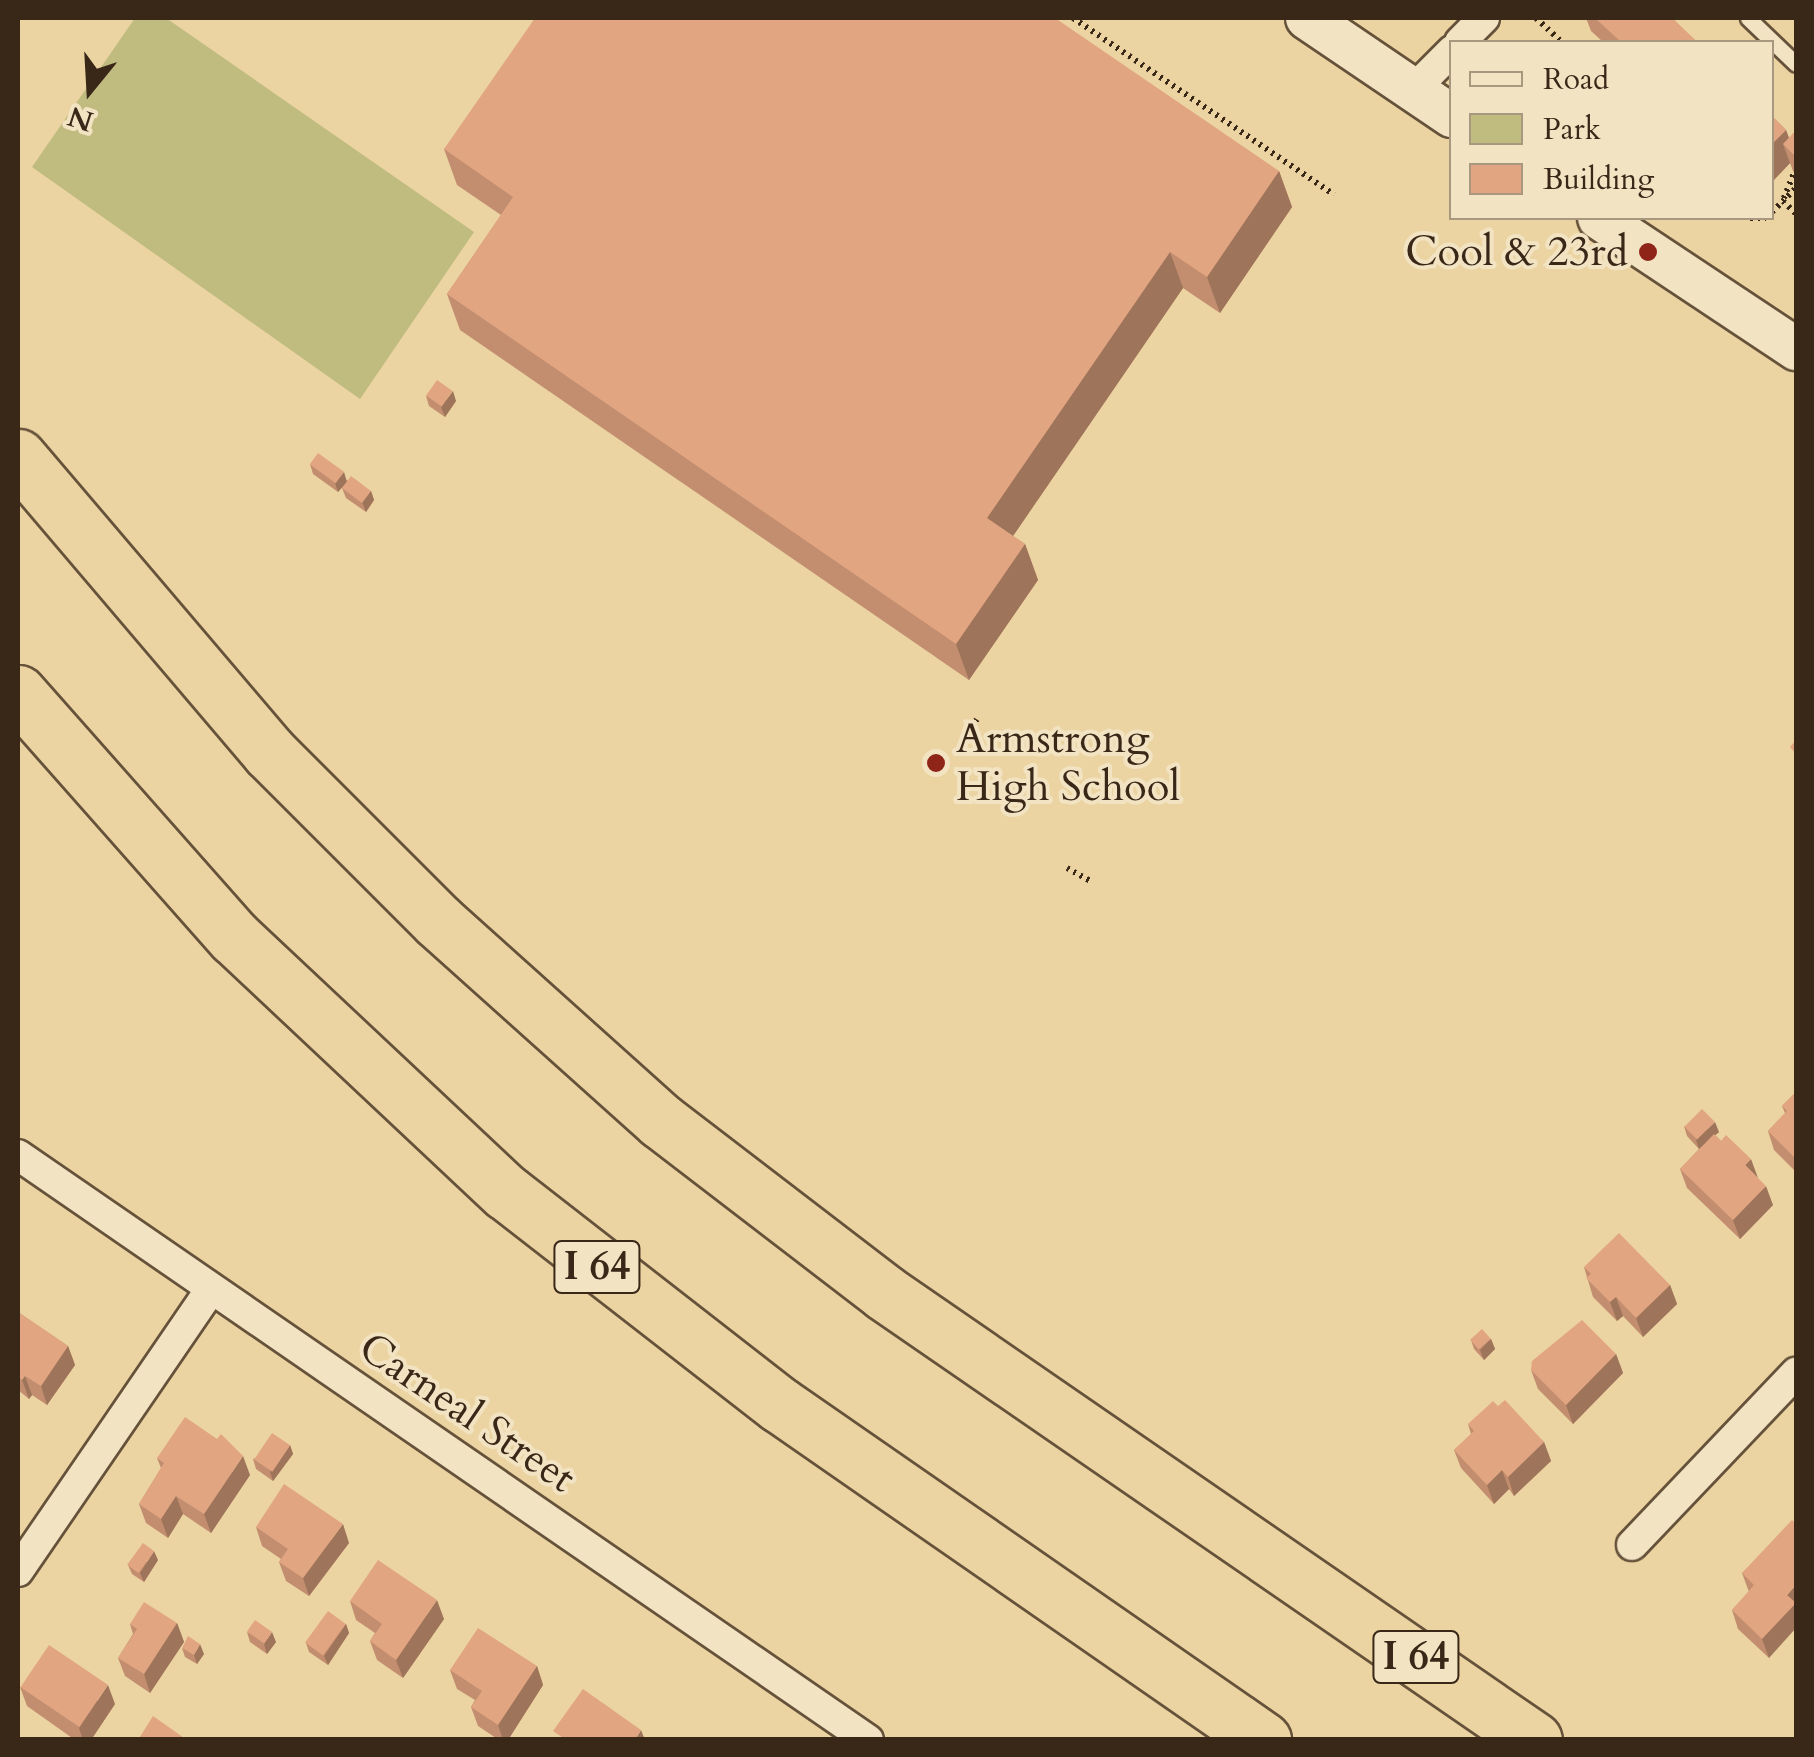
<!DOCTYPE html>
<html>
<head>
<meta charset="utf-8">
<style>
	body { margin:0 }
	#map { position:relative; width:1814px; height:1757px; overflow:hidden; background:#ebd4a2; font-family:Cardo,serif }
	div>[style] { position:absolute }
	.green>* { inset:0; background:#c0bb7f }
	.path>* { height:6px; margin-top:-3px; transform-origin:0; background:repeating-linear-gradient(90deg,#392718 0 2.5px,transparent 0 7.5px) }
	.roads { filter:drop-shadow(2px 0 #66523a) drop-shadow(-2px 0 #66523a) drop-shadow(0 2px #66523a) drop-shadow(0 -2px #66523a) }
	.lane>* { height:15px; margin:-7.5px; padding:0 7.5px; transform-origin:7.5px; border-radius:7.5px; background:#f2e3c3 }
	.street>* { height:30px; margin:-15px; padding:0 15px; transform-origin:15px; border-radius:15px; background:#f2e3c3 }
	.secondary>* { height:42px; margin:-21px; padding:0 21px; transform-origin:21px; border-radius:21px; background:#f2e3c3 }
	.highway>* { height:55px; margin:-27.5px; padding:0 27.5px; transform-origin:27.5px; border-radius:27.5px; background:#ebd4a2 }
	.wall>* { inset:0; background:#c28e6f }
	.shaded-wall>* { inset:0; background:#9e745a }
	.building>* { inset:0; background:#e2a581; transform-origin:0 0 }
	.dots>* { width:28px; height:28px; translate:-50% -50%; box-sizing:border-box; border:5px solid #f2e3c3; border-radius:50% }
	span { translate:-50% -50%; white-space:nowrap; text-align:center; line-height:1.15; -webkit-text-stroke:8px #f2e3c3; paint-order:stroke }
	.shield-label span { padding:2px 8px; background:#f2e3c3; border:2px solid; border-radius:8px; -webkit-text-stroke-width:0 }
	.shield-label { font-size:40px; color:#392718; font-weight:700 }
	.poi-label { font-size:42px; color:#392718 }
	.right { translate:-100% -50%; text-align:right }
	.left { translate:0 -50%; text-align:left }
	.street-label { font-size:42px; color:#392718 }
	.frame { position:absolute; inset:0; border:20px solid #392718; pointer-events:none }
	.legend { position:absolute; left:1449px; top:40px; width:325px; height:180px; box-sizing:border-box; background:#f2e3c3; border:2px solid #a8987f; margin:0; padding:12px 18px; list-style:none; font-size:30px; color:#392718 }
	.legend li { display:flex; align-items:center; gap:20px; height:50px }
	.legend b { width:50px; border:2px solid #a8987f }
	.north { position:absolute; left:40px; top:40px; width:100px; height:100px; -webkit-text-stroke:8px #f2e3c3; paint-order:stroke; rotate:198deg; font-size:28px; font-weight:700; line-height:40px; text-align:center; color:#392718 }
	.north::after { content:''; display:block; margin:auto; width:35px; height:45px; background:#392718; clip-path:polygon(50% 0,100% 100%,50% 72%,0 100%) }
</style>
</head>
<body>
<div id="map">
	<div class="green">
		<div style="clip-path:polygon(135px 18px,166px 18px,474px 232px,360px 399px,32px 167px)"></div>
	</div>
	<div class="path">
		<div style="left:1073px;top:18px;width:315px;rotate:34.1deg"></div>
		<div style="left:1536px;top:18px;width:35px;rotate:43deg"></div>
		<div style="left:1796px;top:168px;width:35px;rotate:112deg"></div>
		<div style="left:1783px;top:201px;width:18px;rotate:45deg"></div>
		<div style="left:1772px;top:212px;width:34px;rotate:-45deg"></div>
		<div style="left:1750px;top:218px;width:16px"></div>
		<div style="left:972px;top:727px;width:9px;rotate:-58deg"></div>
		<div style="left:1067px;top:868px;width:26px;rotate:29deg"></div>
	</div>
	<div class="roads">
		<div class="lane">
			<div style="left:1748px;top:18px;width:66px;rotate:43.8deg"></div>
		</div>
		<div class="street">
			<div style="left:1460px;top:42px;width:34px;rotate:-45deg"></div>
			<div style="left:1413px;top:90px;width:55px;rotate:-45deg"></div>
			<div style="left:18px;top:1155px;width:1032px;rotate:34.54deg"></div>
			<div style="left:1632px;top:1545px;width:238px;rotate:-46.4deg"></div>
			<div style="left:18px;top:1571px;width:342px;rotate:-55.6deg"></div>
		</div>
		<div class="secondary">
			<div style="left:1307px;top:18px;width:175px;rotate:34.1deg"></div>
			<div style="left:1599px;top:218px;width:237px;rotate:33.6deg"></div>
		</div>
		<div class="highway">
			<div style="left:18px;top:457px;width:387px;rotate:49.6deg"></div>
			<div style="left:269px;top:752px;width:239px;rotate:45deg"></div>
			<div style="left:438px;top:921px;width:300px;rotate:41.9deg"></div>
			<div style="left:661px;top:1121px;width:282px;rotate:37.5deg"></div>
			<div style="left:885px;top:1293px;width:788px;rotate:34.56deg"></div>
			<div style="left:18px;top:693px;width:326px;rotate:48.5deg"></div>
			<div style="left:234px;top:937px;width:373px;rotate:43.2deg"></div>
			<div style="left:506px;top:1192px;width:347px;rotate:37.9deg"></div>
			<div style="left:780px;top:1405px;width:588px;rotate:34.74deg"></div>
		</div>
	</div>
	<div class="wall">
		<div style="clip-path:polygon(1586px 18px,1672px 18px,1697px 42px,1603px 42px,1591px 31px)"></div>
		<div style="clip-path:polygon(1772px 116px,1786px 130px,1796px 157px,1796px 175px,1793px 171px,1790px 163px,1772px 182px)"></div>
		<div style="clip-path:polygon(444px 149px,1279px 171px,1292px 207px,1220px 313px,1183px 288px,1013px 536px,1025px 544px,1038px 580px,969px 680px,460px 330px,447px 294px,501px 215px,457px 185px)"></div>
		<div style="clip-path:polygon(426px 396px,456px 401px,445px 417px,429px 406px)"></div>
		<div style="clip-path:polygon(310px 464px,371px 491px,374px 500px,366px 512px,346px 498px,342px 488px,344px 485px,338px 492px,313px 474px)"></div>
		<div style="clip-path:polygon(1796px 1092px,1796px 1172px,1774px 1150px,1768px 1131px,1785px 1113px,1782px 1106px)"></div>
		<div style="clip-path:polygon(1684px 1126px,1719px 1132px,1715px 1135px,1758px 1178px,1773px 1205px,1740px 1239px,1687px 1188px,1680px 1169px,1699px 1149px,1687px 1136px)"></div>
		<div style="clip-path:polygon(1584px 1267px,1670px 1285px,1677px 1304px,1643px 1337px,1623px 1316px,1617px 1321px,1593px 1297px)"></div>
		<div style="clip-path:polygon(18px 1312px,68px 1346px,75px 1365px,47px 1405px,32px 1395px,29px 1399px,18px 1390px)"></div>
		<div style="clip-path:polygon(1491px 1339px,1495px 1349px,1484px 1360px,1474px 1349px,1471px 1340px)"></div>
		<div style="clip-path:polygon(1616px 1354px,1623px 1373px,1573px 1424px,1538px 1389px,1531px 1370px)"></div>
		<div style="clip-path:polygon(1498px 1406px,1544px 1442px,1551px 1461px,1514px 1496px,1509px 1489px,1494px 1504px,1461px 1468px,1454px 1450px,1471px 1434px,1468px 1424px)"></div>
		<div style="clip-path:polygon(290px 1445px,293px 1454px,273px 1481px,256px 1469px,253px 1459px)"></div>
		<div style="clip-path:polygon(157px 1458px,250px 1475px,211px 1533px,183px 1514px,168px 1538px,146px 1523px,139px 1504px,161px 1468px)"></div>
		<div style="clip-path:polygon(1796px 1524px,1769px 1658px,1738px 1629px,1732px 1610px,1749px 1592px,1742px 1573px)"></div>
		<div style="clip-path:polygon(256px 1527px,349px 1543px,309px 1596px,286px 1581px,279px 1562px,281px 1559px,262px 1546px)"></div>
		<div style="clip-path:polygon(158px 1560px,144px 1582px,132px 1574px,128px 1565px)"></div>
		<div style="clip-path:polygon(350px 1601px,444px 1619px,403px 1678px,377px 1660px,370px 1641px,375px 1633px,356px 1620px)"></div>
		<div style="clip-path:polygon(177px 1623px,184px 1642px,150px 1693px,125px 1676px,118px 1658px,133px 1634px,130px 1624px)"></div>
		<div style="clip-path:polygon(346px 1624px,349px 1633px,328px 1665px,309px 1652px,306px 1643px)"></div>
		<div style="clip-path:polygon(247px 1632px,276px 1642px,267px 1654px,250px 1642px)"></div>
		<div style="clip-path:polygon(182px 1648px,204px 1654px,197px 1664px,185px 1657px)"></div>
		<div style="clip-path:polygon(537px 1666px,543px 1685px,508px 1740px,499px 1740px,478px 1726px,471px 1707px,475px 1700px,457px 1689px,450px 1670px)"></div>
		<div style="clip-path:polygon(20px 1687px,115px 1704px,91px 1740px,75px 1740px,27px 1706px)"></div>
	</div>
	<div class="shaded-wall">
		<div style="clip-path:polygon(1786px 130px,1795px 155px,1783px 144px,1790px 163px,1772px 182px,1772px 144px)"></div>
		<div style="clip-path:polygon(1279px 171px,1292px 207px,1220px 313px,1207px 277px)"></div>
		<div style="clip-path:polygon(1170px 252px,1183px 288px,1000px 555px,987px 518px)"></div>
		<div style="clip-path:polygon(453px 391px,456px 401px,445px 417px,441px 407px)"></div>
		<div style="clip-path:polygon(344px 472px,347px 482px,338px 492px,335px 483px)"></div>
		<div style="clip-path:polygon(371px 491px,374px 500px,366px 512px,362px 502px)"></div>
		<div style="clip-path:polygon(1025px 544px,1038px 580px,969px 680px,956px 644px)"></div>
		<div style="clip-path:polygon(1715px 1122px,1719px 1132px,1699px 1149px,1696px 1140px)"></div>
		<div style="clip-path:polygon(1751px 1159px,1758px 1178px,1745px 1165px)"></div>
		<div style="clip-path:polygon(1766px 1186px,1773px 1205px,1740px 1239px,1733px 1220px)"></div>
		<div style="clip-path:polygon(1670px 1285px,1677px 1304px,1643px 1337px,1636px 1318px)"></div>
		<div style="clip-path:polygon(1616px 1297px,1623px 1316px,1617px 1321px,1610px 1302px)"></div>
		<div style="clip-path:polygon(1491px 1339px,1495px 1349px,1484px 1360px,1480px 1350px)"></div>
		<div style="clip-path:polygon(68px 1346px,75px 1365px,47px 1405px,41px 1386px)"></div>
		<div style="clip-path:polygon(1616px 1354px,1623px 1373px,1573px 1424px,1566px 1405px)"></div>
		<div style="clip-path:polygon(25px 1376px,32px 1395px,29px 1399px,22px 1380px)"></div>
		<div style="clip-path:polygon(1544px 1442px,1551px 1461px,1514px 1496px,1508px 1477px)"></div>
		<div style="clip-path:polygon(290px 1445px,293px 1454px,273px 1481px,270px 1472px)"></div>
		<div style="clip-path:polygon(243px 1456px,250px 1475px,211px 1533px,204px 1514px)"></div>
		<div style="clip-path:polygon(1502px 1470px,1509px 1489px,1494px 1504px,1487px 1485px)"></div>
		<div style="clip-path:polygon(176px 1496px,183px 1514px,168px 1538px,161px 1519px)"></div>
		<div style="clip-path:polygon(343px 1524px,349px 1543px,309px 1596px,303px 1578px)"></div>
		<div style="clip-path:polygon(154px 1551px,158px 1560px,144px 1582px,140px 1573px)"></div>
		<div style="clip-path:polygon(1796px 1585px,1796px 1628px,1769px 1658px,1762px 1639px,1787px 1595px)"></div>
		<div style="clip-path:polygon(437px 1600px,444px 1619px,403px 1678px,396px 1660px)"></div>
		<div style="clip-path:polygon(177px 1623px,184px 1642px,150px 1693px,144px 1674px)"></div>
		<div style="clip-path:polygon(346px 1624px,349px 1633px,328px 1665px,324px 1656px)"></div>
		<div style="clip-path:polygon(272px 1632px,276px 1642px,267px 1654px,264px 1644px)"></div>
		<div style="clip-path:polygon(200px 1644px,204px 1654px,197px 1664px,194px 1655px)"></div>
		<div style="clip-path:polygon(537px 1666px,543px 1685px,508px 1740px,503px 1740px,498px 1725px)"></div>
		<div style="clip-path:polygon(108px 1685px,115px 1704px,91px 1740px,83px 1740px,79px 1728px)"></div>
		<div style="clip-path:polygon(641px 1730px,645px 1740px,635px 1740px)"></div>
	</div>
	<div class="building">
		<div style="clip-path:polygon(535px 18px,1055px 18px,1279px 171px,1207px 277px,1170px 252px,987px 518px,1025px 544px,956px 644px,447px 294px,513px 197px,444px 149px)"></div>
		<div style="clip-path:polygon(1595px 18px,1672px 18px,1697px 42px,1621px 42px)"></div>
		<div style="clip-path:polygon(1772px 116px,1786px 130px,1772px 144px)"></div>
		<div style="clip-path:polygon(1796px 130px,1796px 157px,1783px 144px)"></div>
		<div style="left:437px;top:380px;width:19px;height:19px;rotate:35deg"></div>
		<div style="left:318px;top:453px;width:32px;height:14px;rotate:36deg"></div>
		<div style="left:351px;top:476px;width:25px;height:15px;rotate:37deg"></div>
		<div style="clip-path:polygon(1796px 740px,1796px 754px,1790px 747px)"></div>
		<div style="clip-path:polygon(1796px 1092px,1796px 1159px,1768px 1131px,1787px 1111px,1782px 1106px)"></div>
		<div style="left:1702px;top:1109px;width:18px;height:25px;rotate:45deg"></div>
		<div style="clip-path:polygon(1714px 1134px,1721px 1141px,1726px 1135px,1751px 1159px,1745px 1165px,1766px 1186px,1733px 1220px,1680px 1169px)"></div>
		<div style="clip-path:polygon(1619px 1233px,1670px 1285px,1636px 1318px,1616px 1297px,1610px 1302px,1586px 1278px,1591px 1274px,1584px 1267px)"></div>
		<div style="clip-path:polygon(18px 1312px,68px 1346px,41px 1386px,25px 1376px,22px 1380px,18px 1377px)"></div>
		<div style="clip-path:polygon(1582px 1320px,1616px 1354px,1566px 1405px,1531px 1370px,1532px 1361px)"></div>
		<div style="left:1482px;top:1329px;width:13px;height:16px;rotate:48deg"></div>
		<div style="clip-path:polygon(1505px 1400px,1544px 1442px,1508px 1477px,1502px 1470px,1487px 1485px,1454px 1450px,1474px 1431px,1468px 1424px,1493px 1401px,1498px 1406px)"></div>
		<div style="clip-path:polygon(185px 1417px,217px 1439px,221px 1434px,243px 1456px,204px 1514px,176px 1496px,161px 1519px,139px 1504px,164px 1463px,157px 1458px)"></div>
		<div style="left:272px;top:1433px;width:22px;height:32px;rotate:34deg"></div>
		<div style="clip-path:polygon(284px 1484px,343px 1524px,303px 1578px,279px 1562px,288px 1549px,256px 1527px)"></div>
		<div style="clip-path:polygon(1792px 1520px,1796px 1524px,1796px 1585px,1787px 1595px,1796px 1603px,1762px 1639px,1732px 1610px,1754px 1585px,1742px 1573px)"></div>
		<div style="left:143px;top:1543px;width:14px;height:27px;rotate:36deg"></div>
		<div style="clip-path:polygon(378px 1560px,437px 1600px,396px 1660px,370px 1641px,382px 1624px,350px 1601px)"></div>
		<div style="clip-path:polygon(144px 1602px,177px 1623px,144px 1674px,118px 1658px,137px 1629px,130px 1624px)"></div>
		<div style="left:328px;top:1611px;width:22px;height:39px;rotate:36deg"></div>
		<div style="left:255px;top:1620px;width:21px;height:14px;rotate:35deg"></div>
		<div style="clip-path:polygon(478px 1628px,537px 1666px,498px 1725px,471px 1707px,482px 1691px,450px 1670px)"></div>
		<div style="clip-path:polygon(188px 1636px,200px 1644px,194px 1655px,182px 1648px)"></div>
		<div style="left:49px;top:1645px;width:71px;height:51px;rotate:34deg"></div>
		<div style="clip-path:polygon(583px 1689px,641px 1730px,635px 1740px,566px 1740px,553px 1731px)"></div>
		<div style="clip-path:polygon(153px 1716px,187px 1740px,138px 1740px)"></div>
	</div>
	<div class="dots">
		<div style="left:1648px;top:252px;background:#8f2418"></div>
		<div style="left:936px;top:763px;background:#8f2418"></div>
	</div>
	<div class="shield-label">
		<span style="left:597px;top:1267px">I 64</span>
		<span style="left:1416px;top:1657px">I 64</span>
	</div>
	<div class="poi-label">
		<span class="right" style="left:1628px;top:252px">Cool &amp; 23rd</span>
		<span class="left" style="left:956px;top:763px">Armstrong<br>High School</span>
	</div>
	<div class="street-label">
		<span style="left:467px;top:1413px;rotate:34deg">Carneal Street</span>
	</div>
	<div class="frame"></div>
	<ul class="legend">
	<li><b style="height:12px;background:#f2e3c3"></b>Road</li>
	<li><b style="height:28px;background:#c0bb7f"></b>Park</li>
	<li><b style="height:28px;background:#e2a581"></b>Building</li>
	</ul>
	<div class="north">N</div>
</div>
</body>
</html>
